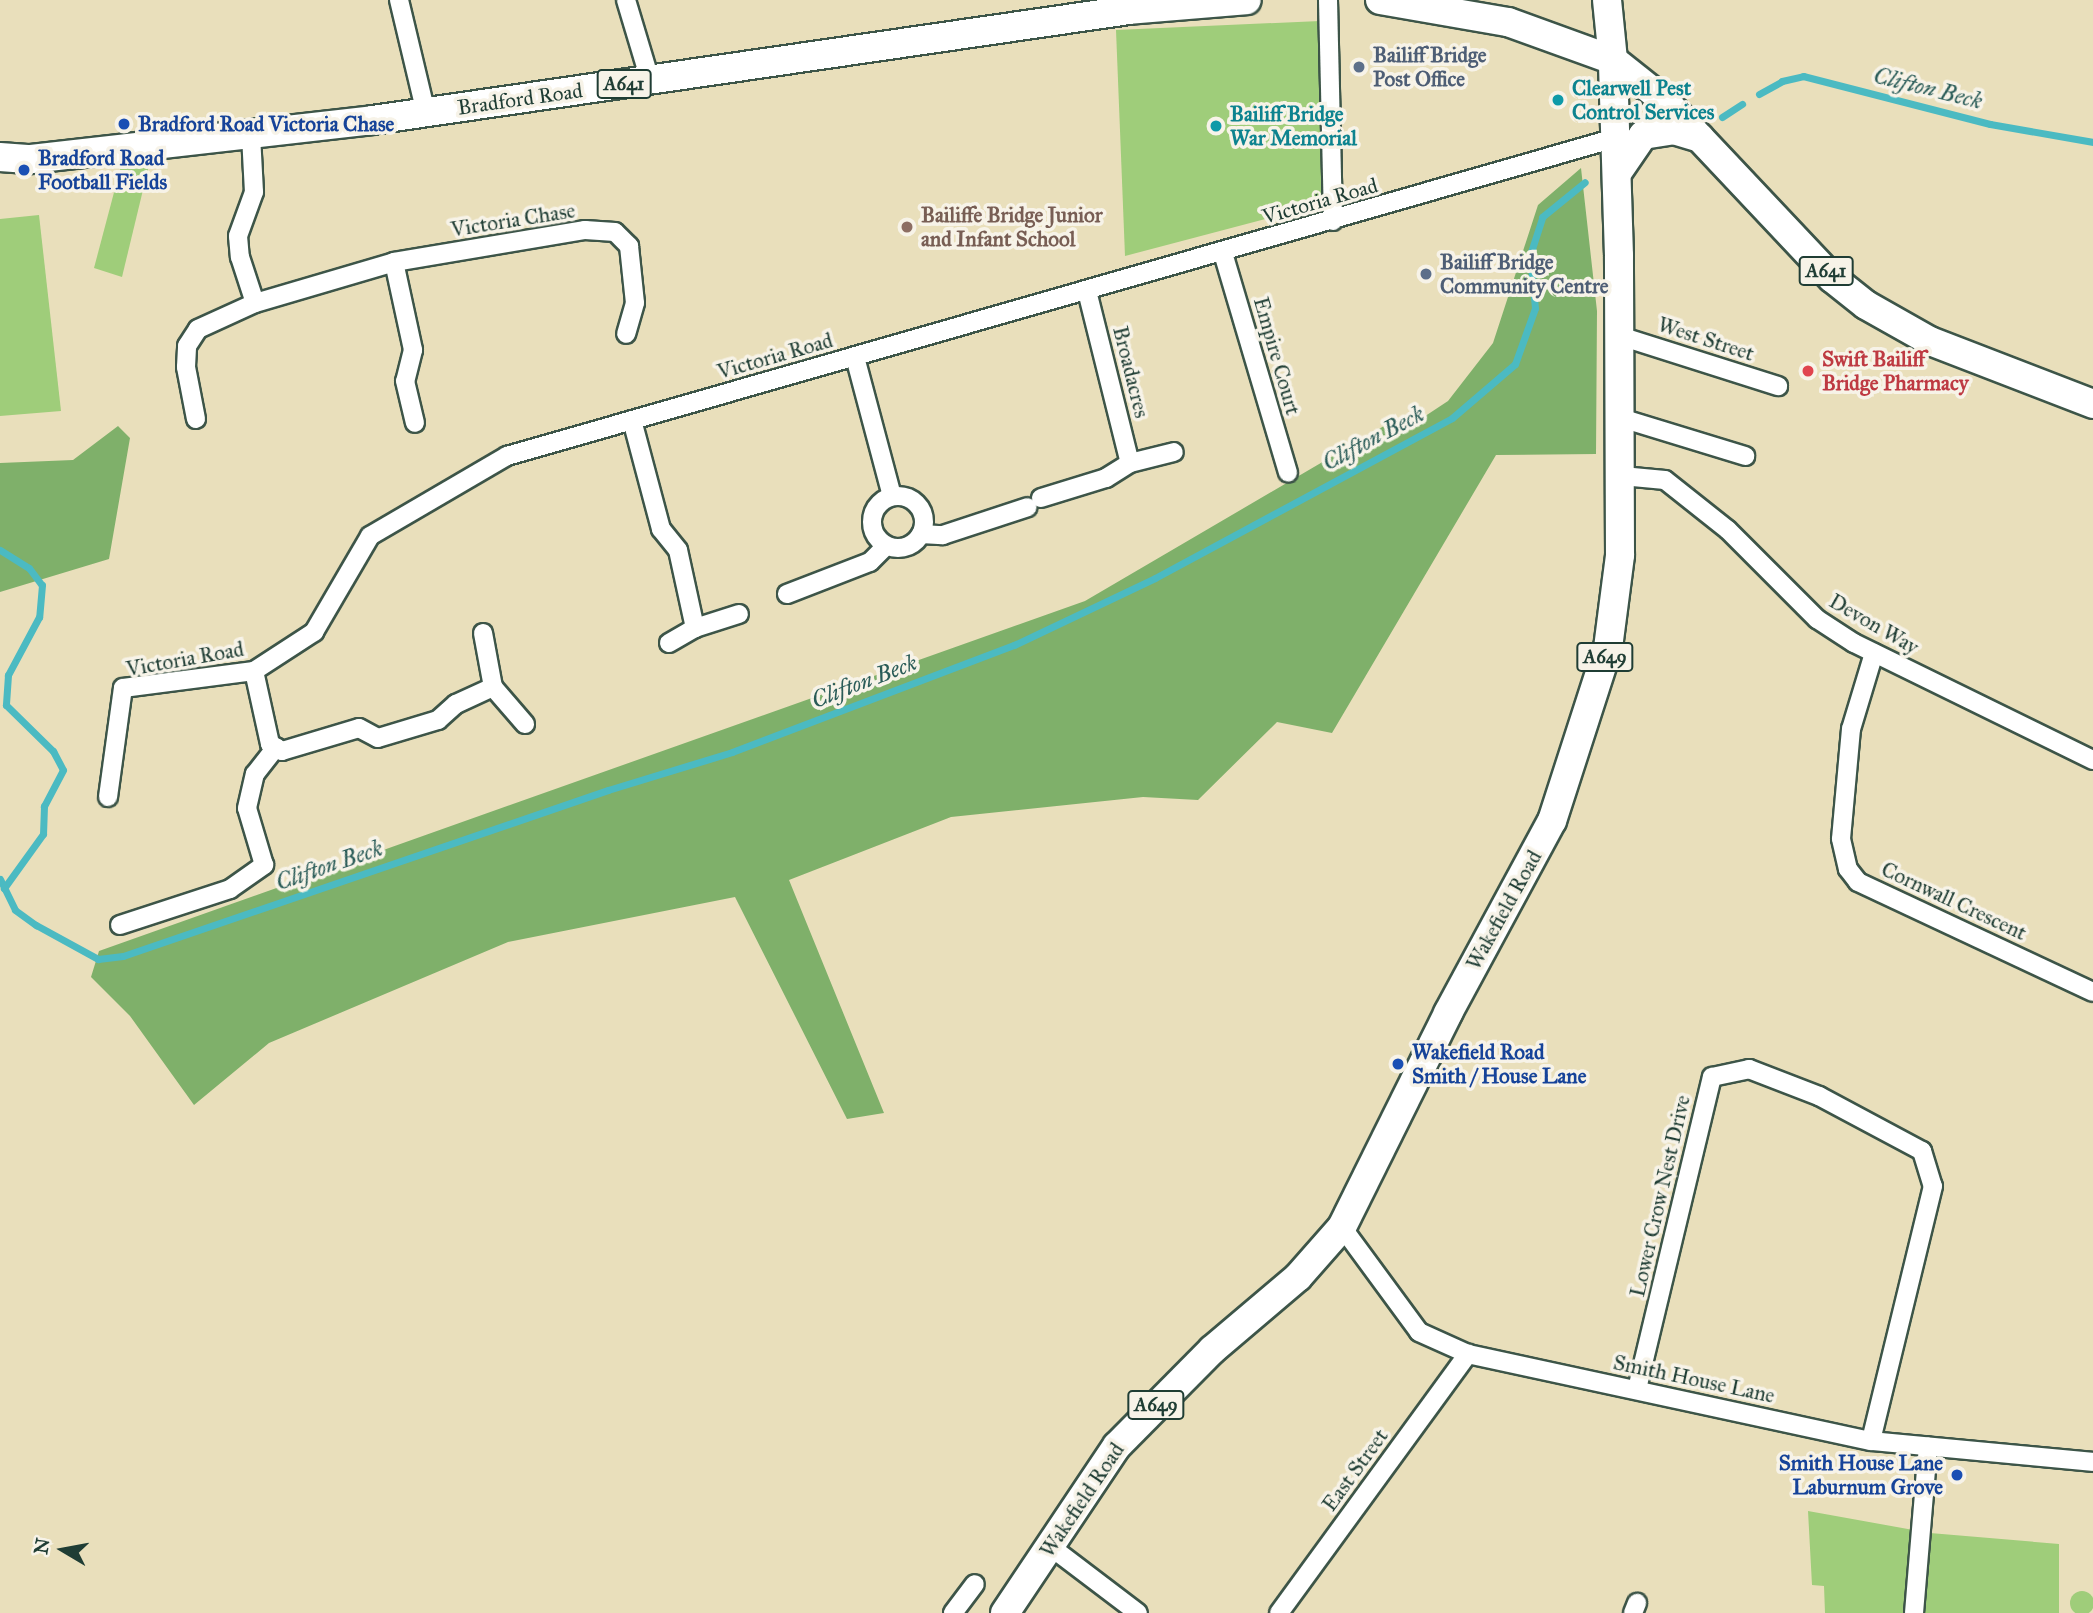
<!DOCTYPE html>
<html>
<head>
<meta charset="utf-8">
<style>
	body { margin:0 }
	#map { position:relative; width:2093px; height:1613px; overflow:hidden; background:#e9dfbb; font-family:"IM FELL Great Primer",serif }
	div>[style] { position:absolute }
	.green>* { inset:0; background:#9fcd7a }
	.round { border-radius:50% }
	.forest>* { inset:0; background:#7fb06a }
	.stream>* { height:7px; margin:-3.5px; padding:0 3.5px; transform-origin:3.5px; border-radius:3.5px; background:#4bbac2 }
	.roads { filter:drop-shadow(2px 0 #3d5548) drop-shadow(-2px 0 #3d5548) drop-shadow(0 2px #3d5548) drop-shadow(0 -2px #3d5548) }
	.street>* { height:18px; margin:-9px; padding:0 9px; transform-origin:9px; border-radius:9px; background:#fff }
	.street>.ring { margin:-9px; padding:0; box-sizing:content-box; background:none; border:18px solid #fff; border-radius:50% }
	.primary>* { height:28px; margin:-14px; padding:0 14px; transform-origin:14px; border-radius:14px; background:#fff }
	.dots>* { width:19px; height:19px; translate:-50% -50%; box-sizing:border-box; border:4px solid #f7f3e8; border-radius:50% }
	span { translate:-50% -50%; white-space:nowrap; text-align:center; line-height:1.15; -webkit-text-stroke:7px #f7f3e8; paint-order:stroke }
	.shield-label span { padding:2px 5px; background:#f7f3e8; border:2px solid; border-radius:5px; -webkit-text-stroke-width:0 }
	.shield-label { font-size:19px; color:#1f3d34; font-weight:700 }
	.service-label { font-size:21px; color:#4e5e75; font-weight:700 }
	.left { translate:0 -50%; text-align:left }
	.culture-label { font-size:21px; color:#0d838f; font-weight:700 }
	.street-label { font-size:21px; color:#1f3d34 }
	.transit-label { font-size:21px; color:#164399; font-weight:700 }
	.right { translate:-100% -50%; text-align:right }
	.education-label { font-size:21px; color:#785e54; font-weight:700 }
	.health-label { font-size:21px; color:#be3a42; font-weight:700 }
	.water-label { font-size:23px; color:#2a5c58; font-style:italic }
	.north { position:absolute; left:28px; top:1515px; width:70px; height:70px; -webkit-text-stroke:5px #f7f3e8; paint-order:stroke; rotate:280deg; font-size:19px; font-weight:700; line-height:28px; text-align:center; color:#1f3d34 }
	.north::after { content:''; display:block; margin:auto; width:24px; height:32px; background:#1f3d34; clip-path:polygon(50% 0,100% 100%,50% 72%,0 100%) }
</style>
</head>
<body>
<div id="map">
	<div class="green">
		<div style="clip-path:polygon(1320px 21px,1322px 204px,1125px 256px,1116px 30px)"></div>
		<div style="clip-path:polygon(149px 165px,122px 277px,94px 268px,121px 166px)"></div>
		<div style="clip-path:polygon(39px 215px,61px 411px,0 416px,0 219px)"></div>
		<div style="clip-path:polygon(1808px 1511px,1930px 1533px,2059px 1544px,2059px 1613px,1825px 1613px,1824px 1586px,1812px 1585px)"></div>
		<div class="round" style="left:2070px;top:1591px;width:24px;height:24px"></div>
	</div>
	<div class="forest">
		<div style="clip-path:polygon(1581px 168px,1597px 311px,1596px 454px,1496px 455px,1332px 733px,1277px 722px,1198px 800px,1143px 797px,951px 817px,789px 880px,884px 1113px,847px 1119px,735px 897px,508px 942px,269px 1043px,194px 1105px,130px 1016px,91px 977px,99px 951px,1085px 601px,1384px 426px,1395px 436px,1448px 401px,1493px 343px,1538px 205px)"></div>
		<div style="clip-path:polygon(118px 426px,130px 438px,109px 559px,0 592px,0 463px,73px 460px)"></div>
	</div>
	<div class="stream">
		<div style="left:1759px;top:94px;width:26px;rotate:-29deg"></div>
		<div style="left:1782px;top:81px;width:22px;rotate:-13deg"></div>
		<div style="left:1803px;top:76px;width:193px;rotate:14.4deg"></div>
		<div style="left:1990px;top:124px;width:105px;rotate:9.9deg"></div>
		<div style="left:1722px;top:117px;width:24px;rotate:-33deg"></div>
		<div style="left:0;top:550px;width:34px;rotate:32deg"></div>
		<div style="left:29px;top:568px;width:21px;rotate:53deg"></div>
		<div style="left:42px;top:585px;width:32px;rotate:95deg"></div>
		<div style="left:39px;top:617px;width:66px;rotate:118.1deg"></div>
		<div style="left:8px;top:675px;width:30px;rotate:94deg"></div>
		<div style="left:6px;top:705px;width:66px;rotate:44.4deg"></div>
		<div style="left:53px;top:751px;width:21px;rotate:62deg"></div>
		<div style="left:63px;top:770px;width:41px;rotate:117.8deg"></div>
		<div style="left:44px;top:806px;width:28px;rotate:92deg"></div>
		<div style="left:43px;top:834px;width:67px;rotate:125.8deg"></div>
		<div style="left:0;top:879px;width:34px;rotate:64deg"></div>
		<div style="left:15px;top:910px;width:26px;rotate:36deg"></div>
		<div style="left:36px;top:925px;width:71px;rotate:28.7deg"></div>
		<div style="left:98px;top:959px;width:25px;rotate:-7deg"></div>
		<div style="left:123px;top:956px;width:513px;rotate:-18.89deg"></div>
		<div style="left:608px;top:790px;width:130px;rotate:-17deg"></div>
		<div style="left:732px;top:752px;width:302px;rotate:-20.8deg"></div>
		<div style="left:1014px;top:645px;width:156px;rotate:-25.4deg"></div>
		<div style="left:1155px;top:578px;width:337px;rotate:-28.3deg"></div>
		<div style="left:1452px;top:418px;width:83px;rotate:-40.6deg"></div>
		<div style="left:1515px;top:364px;width:59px;rotate:-70.3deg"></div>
		<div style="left:1535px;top:308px;width:53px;rotate:-95.4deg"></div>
		<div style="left:1530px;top:255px;width:40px;rotate:-72deg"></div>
		<div style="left:1542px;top:217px;width:55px;rotate:-39.1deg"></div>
	</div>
	<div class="roads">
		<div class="street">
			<div style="left:399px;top:0;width:116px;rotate:76.6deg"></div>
			<div style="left:626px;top:0;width:84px;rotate:73.3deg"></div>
			<div style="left:1328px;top:0;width:221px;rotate:88.7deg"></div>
			<div style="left:251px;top:135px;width:57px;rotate:87deg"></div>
			<div style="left:254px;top:192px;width:47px;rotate:110deg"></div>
			<div style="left:238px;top:236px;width:21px;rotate:85deg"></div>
			<div style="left:240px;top:257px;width:48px;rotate:71.9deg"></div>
			<div style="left:1223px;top:253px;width:229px;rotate:73.5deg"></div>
			<div style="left:394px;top:262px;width:90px;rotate:77.8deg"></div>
			<div style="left:413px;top:350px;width:32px;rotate:104deg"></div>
			<div style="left:405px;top:381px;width:43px;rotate:76.6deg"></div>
			<div style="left:1087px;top:291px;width:177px;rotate:76deg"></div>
			<div style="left:1620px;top:336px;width:166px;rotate:17.6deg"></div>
			<div style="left:855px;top:357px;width:144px;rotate:75.1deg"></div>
			<div style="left:1621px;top:418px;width:130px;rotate:17deg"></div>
			<div style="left:196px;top:419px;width:53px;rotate:-100.9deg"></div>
			<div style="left:186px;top:367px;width:21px;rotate:-87deg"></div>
			<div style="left:187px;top:346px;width:20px;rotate:-57deg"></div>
			<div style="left:198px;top:329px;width:63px;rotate:-24.5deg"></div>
			<div style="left:255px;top:303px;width:145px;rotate:-16.4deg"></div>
			<div style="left:394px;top:262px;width:194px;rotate:-9.5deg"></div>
			<div style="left:585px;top:230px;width:30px;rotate:4deg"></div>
			<div style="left:615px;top:232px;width:20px;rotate:45deg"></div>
			<div style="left:629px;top:246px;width:57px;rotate:84deg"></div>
			<div style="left:635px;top:303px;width:32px;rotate:106deg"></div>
			<div style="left:632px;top:420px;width:113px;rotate:75.1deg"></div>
			<div style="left:661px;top:529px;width:27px;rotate:51deg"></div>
			<div style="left:678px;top:550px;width:80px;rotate:77.7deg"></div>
			<div style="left:1622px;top:476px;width:43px;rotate:5.3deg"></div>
			<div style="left:1665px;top:480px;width:80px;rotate:38.4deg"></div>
			<div style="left:1728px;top:530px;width:126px;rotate:45deg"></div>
			<div style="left:1817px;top:619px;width:44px;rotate:33deg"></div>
			<div style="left:1854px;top:643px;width:266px;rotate:26.1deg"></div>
			<div class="ring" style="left:872px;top:496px;width:34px;height:34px"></div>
			<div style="left:1041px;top:498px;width:68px;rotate:-17.1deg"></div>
			<div style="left:1106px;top:478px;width:28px;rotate:-32deg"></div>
			<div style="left:1130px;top:463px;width:45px;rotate:-14deg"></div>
			<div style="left:921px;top:534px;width:22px;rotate:3deg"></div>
			<div style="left:943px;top:535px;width:89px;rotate:-18.2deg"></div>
			<div style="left:787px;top:594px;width:89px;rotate:-21.1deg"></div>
			<div style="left:870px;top:562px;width:23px;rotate:-45deg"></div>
			<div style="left:483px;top:633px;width:55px;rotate:79.5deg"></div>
			<div style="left:493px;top:687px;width:49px;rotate:49.1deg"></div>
			<div style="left:669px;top:643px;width:30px;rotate:-30deg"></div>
			<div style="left:695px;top:628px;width:46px;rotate:-17.7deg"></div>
			<div style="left:1874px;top:653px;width:79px;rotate:106.8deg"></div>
			<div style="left:1851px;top:729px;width:110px;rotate:95.2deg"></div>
			<div style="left:1841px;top:839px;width:31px;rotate:77deg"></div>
			<div style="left:1848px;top:869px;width:16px;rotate:52deg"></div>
			<div style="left:1858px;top:882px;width:259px;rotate:25.1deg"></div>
			<div style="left:254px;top:671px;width:75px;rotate:77.6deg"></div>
			<div style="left:270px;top:744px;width:14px;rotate:30deg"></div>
			<div style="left:282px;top:751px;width:80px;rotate:-16.6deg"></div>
			<div style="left:359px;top:728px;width:21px;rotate:28deg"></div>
			<div style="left:378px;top:738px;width:63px;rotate:-16.7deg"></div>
			<div style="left:438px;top:720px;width:24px;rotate:-42deg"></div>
			<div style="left:456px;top:704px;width:41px;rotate:-24.7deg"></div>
			<div style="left:108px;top:797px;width:110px;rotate:-82.2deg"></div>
			<div style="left:123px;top:688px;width:132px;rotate:-7.4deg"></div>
			<div style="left:254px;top:671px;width:72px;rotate:-33deg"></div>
			<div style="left:314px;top:632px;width:111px;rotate:-59.7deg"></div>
			<div style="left:370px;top:536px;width:159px;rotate:-30.3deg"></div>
			<div style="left:507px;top:456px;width:1153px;rotate:-16.01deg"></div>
			<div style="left:120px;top:925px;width:116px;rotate:-18.1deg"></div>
			<div style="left:230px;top:889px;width:42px;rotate:-35.2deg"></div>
			<div style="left:264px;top:865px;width:59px;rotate:-106.6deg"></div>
			<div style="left:247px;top:808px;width:35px;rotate:-77deg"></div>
			<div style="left:255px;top:774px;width:34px;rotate:-52deg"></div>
			<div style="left:1342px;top:1227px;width:130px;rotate:53.7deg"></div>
			<div style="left:1419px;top:1332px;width:54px;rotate:24.2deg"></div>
			<div style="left:1468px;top:1354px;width:412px;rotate:12.2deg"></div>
			<div style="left:1871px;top:1441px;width:223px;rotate:5.4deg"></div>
			<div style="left:1637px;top:1389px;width:321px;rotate:-76.5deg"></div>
			<div style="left:1712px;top:1077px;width:38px;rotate:-12deg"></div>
			<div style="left:1749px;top:1069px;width:75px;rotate:21.1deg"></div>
			<div style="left:1819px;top:1096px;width:117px;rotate:28.1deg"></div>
			<div style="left:1922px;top:1151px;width:37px;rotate:73deg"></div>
			<div style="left:1933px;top:1186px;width:262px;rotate:103.7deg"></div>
			<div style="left:1051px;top:1547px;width:109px;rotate:37.2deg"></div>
			<div style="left:953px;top:1613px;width:36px;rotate:-53deg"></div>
			<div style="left:1279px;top:1613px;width:321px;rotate:-53.9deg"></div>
			<div style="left:1633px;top:1613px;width:11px;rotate:-68deg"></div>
			<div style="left:1914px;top:1613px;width:167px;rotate:-85.2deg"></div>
		</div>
		<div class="primary">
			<div style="left:1380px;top:0;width:130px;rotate:9.8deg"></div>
			<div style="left:1508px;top:22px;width:112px;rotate:19.9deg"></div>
			<div style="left:1613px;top:60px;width:68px;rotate:38.4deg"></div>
			<div style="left:1666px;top:102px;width:242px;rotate:46.7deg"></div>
			<div style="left:1832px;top:278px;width:43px;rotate:38.5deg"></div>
			<div style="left:1866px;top:305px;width:73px;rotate:29.4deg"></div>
			<div style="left:1930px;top:341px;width:175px;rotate:21.1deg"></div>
			<div style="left:0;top:157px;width:31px;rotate:4deg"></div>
			<div style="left:31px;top:159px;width:344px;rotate:-6.5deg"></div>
			<div style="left:373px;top:120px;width:764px;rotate:-8.28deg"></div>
			<div style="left:1129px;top:10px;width:118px;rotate:-4.8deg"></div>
			<div style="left:1617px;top:173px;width:46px;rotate:-55.6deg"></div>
			<div style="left:1643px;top:135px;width:31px;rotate:-9deg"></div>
			<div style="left:1674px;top:130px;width:27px;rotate:17deg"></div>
			<div style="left:1005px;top:1613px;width:201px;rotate:-56.2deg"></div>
			<div style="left:1117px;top:1446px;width:135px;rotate:-45.3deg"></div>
			<div style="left:1212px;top:1350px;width:113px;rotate:-40.3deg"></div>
			<div style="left:1298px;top:1277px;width:67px;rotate:-48.7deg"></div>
			<div style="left:1342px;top:1227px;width:239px;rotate:-63.6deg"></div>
			<div style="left:1448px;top:1013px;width:218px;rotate:-61.6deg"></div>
			<div style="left:1552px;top:821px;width:182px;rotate:-72.1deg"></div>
			<div style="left:1608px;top:648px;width:94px;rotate:-82.6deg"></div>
			<div style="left:1620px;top:555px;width:299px;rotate:-90.2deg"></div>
			<div style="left:1619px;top:256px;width:196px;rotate:-91.8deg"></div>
			<div style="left:1613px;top:60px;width:60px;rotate:-95.7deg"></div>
		</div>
	</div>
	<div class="dots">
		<div style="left:1359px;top:67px;background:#5c6f8a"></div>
		<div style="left:1558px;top:100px;background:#0f9aa8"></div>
		<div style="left:124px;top:124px;background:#1a4fb4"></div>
		<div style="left:1216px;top:126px;background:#0f9aa8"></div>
		<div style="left:24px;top:170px;background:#1a4fb4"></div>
		<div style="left:907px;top:227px;background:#8d6e63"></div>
		<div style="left:1426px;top:274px;background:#5c6f8a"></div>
		<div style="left:1808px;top:371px;background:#e0444e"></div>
		<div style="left:1398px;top:1064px;background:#1a4fb4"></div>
		<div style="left:1957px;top:1475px;background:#1a4fb4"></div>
	</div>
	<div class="shield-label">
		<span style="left:624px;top:84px">A641</span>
		<span style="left:1826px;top:271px">A641</span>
		<span style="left:1605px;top:657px">A649</span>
		<span style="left:1156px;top:1405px">A649</span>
	</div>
	<div class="service-label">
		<span class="left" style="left:1373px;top:67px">Bailiff Bridge<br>Post Office</span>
		<span class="left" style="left:1440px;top:274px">Bailiff Bridge<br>Community Centre</span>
	</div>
	<div class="culture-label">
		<span class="left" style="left:1572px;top:100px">Clearwell Pest<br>Control Services</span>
		<span class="left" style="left:1230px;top:126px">Bailiff Bridge<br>War Memorial</span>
	</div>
	<div class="street-label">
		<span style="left:520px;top:99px;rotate:-8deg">Bradford Road</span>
		<span style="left:1320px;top:201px;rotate:-16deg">Victoria Road</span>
		<span style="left:513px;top:220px;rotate:-9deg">Victoria Chase</span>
		<span style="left:1706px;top:339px;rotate:18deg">West Street</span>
		<span style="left:775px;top:356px;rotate:-16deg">Victoria Road</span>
		<span style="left:1277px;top:356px;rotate:74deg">Empire Court</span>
		<span style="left:1131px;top:372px;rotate:76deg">Broadacres</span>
		<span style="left:1874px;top:624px;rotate:30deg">Devon Way</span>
		<span style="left:185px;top:659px;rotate:-10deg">Victoria Road</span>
		<span style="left:1954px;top:901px;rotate:25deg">Cornwall Crescent</span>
		<span style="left:1504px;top:910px;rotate:-61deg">Wakefield Road</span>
		<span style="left:1660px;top:1196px;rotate:-77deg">Lower Crow Nest Drive</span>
		<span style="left:1694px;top:1379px;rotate:12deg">Smith House Lane</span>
		<span style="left:1355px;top:1470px;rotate:-54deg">East Street</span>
		<span style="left:1082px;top:1500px;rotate:-56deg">Wakefield Road</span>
	</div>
	<div class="transit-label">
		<span class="left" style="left:138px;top:124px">Bradford Road Victoria Chase</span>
		<span class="left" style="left:38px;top:170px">Bradford Road<br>Football Fields</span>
		<span class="left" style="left:1412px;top:1064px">Wakefield Road<br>Smith / House Lane</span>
		<span class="right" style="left:1943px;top:1475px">Smith House Lane<br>Laburnum Grove</span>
	</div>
	<div class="education-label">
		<span class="left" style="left:921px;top:227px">Bailiffe Bridge Junior<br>and Infant School</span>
	</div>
	<div class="health-label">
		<span class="left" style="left:1822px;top:371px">Swift Bailiff<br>Bridge Pharmacy</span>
	</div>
	<div class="water-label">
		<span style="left:1928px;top:88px;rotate:14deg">Clifton Beck</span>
		<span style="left:1373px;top:438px;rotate:-28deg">Clifton Beck</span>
		<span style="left:864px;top:681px;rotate:-21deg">Clifton Beck</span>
		<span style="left:329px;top:865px;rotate:-19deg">Clifton Beck</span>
	</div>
	<div class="north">N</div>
</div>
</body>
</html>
